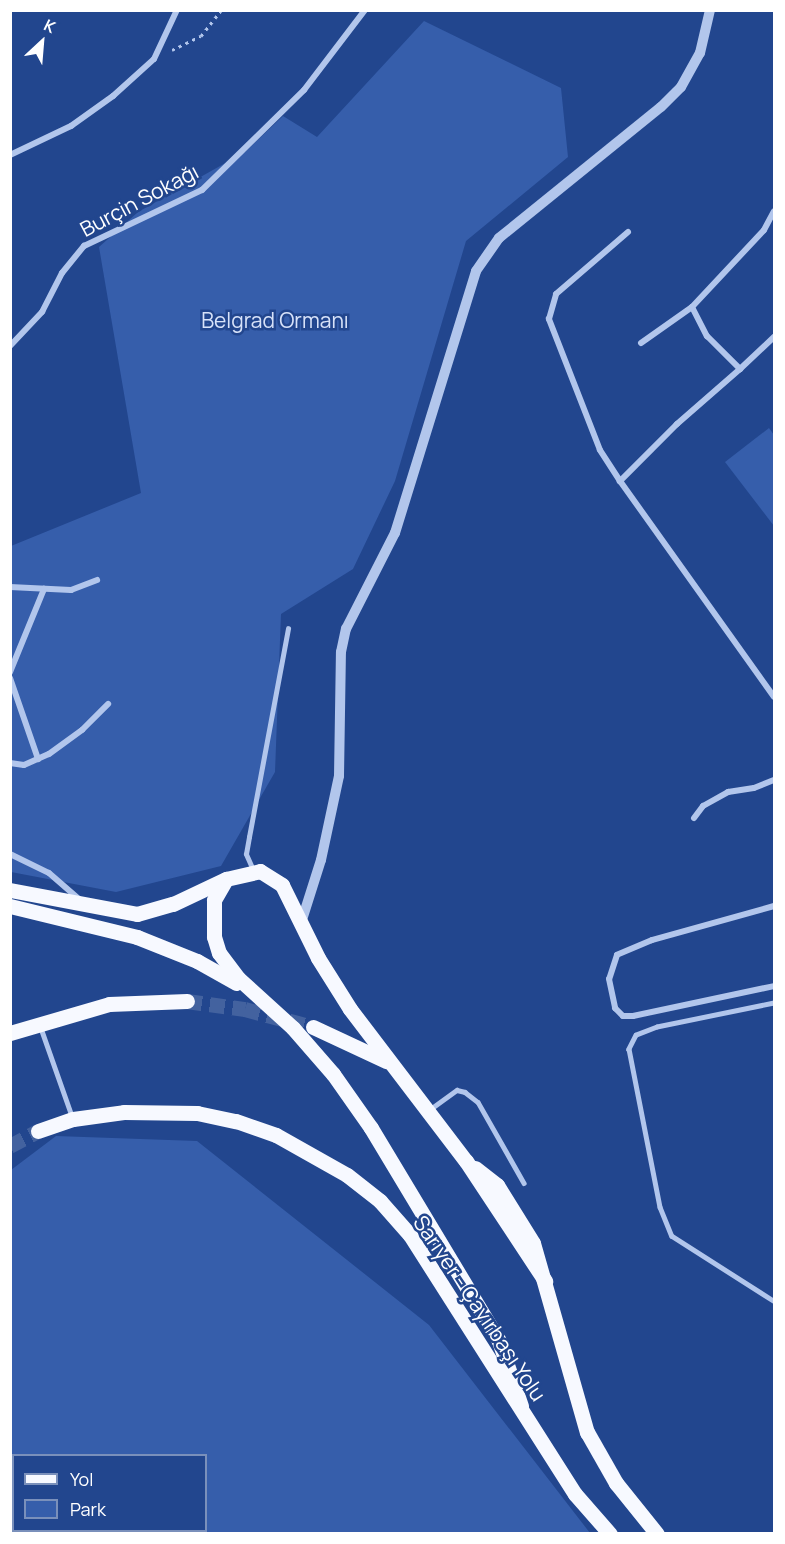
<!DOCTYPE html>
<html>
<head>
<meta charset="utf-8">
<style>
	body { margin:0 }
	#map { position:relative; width:785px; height:1544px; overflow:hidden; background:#22468e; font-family:Manrope,sans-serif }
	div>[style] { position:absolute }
	.green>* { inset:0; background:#365eab }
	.primary-tunnel>* { height:15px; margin-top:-7.5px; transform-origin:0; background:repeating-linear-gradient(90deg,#43629f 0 15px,transparent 0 23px) }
	.path>* { height:3px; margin-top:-1.5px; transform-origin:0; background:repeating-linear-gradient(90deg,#b2c6ec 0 3px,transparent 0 7.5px) }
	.service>* { height:4.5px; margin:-2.25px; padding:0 2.25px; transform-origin:2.25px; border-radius:2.25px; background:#b2c6ec }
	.minor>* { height:6px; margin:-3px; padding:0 3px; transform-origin:3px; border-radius:3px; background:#b2c6ec }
	.tertiary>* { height:10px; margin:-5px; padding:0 5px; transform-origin:5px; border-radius:5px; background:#b2c6ec }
	.primary>* { height:15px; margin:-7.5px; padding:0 7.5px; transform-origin:7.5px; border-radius:7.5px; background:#f7f9ff }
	span { translate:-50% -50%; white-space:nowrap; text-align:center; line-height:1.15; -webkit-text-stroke:5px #22468e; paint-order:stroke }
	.street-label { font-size:21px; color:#fff }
	.park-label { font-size:21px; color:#d7e2f9 }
	.frame { position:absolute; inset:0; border:12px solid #fff; pointer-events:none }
	.legend { position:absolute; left:12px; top:1454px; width:195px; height:78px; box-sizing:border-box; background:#22468e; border:2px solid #7a90bb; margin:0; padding:8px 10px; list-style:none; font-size:18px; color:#fff }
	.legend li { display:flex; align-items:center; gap:12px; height:30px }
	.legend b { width:30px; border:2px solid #7a90bb }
	.north { position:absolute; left:12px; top:12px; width:60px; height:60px; -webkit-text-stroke:4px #22468e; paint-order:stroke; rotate:26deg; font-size:16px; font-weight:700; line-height:24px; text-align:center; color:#fff }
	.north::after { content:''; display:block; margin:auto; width:21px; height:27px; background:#fff; clip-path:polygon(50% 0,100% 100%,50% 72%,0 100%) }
</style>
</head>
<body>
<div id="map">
	<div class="green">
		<div style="clip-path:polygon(424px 21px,561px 88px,568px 157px,466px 241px,395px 481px,353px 569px,281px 614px,275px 772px,221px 866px,116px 892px,11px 872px,11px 546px,141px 493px,99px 247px,138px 212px,245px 152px,283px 116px,317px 137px)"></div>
		<div style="clip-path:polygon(769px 428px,774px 435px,774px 526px,725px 462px)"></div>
		<div style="clip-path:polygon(evenodd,56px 1136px,197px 1141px,429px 1325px,590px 1533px,11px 1533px,11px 1170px,56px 1136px,14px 1456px,206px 1456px,206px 1530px,14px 1530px,14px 1456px)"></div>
	</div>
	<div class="primary-tunnel">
		<div style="left:187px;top:1001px;width:59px;rotate:7.9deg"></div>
		<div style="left:245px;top:1009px;width:70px;rotate:14.8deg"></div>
		<div style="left:10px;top:1146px;width:32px;rotate:-28deg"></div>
	</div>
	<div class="path">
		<div style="left:172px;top:50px;width:32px;rotate:-26deg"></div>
		<div style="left:201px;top:36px;width:33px;rotate:-52deg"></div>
	</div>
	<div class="service">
		<div style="left:253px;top:870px;width:17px;rotate:-114deg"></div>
		<div style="left:246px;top:854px;width:17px;rotate:-80deg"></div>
		<div style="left:249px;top:837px;width:212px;rotate:-79.4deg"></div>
		<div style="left:774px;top:1003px;width:119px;rotate:168.4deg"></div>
		<div style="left:657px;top:1027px;width:22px;rotate:159deg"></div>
		<div style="left:636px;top:1035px;width:16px;rotate:117deg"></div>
		<div style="left:629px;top:1049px;width:161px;rotate:78.9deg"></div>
		<div style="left:660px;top:1207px;width:31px;rotate:68deg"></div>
		<div style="left:672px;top:1236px;width:121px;rotate:32.5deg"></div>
		<div style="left:41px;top:1028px;width:93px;rotate:70.6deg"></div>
		<div style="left:429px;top:1110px;width:34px;rotate:-36deg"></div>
		<div style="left:457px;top:1090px;width:8px;rotate:14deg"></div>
		<div style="left:465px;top:1092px;width:16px;rotate:38deg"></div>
		<div style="left:478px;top:1102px;width:93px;rotate:60.4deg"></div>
	</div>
	<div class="minor">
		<div style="left:10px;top:155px;width:68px;rotate:-25.4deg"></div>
		<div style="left:71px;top:126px;width:52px;rotate:-35.5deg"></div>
		<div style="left:113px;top:96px;width:55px;rotate:-42.1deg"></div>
		<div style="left:154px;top:59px;width:54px;rotate:-64.9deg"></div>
		<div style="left:692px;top:307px;width:33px;rotate:63deg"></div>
		<div style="left:707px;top:336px;width:47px;rotate:45deg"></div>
		<div style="left:740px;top:369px;width:47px;rotate:-43.3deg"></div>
		<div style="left:641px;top:343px;width:62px;rotate:-35.2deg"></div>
		<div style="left:692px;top:307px;width:105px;rotate:-46.9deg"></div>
		<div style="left:764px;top:230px;width:21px;rotate:-62deg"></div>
		<div style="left:10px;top:346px;width:47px;rotate:-46.7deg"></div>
		<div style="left:42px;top:312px;width:44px;rotate:-62.9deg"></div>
		<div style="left:62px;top:273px;width:35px;rotate:-51deg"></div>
		<div style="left:84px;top:246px;width:131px;rotate:-25.4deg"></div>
		<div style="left:202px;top:190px;width:143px;rotate:-44.4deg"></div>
		<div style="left:304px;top:90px;width:101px;rotate:-52.7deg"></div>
		<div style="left:740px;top:369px;width:84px;rotate:138.9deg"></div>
		<div style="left:677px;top:424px;width:81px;rotate:135deg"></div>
		<div style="left:620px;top:481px;width:265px;rotate:54.5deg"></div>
		<div style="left:620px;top:481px;width:37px;rotate:-123deg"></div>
		<div style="left:600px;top:450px;width:141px;rotate:-111.3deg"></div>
		<div style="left:549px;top:319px;width:26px;rotate:-74deg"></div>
		<div style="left:556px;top:294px;width:95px;rotate:-40.7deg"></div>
		<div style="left:10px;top:587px;width:61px;rotate:2.8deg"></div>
		<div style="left:71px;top:590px;width:28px;rotate:-21deg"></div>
		<div style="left:10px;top:672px;width:90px;rotate:-67.7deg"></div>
		<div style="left:10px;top:678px;width:86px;rotate:70.9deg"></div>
		<div style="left:10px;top:763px;width:14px;rotate:8deg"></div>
		<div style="left:24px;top:765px;width:27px;rotate:-24deg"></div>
		<div style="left:49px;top:754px;width:41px;rotate:-36deg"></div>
		<div style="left:82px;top:730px;width:37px;rotate:-45deg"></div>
		<div style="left:694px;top:818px;width:15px;rotate:-53deg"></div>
		<div style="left:703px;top:806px;width:29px;rotate:-29deg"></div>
		<div style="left:728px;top:792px;width:26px;rotate:-9deg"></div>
		<div style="left:754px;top:788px;width:22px;rotate:-22deg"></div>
		<div style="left:10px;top:854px;width:43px;rotate:26deg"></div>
		<div style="left:49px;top:873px;width:40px;rotate:41deg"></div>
		<div style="left:774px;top:906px;width:127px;rotate:164.4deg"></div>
		<div style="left:652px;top:940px;width:38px;rotate:157deg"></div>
		<div style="left:617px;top:955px;width:25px;rotate:108deg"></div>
		<div style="left:609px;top:979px;width:30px;rotate:78deg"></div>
		<div style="left:615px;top:1008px;width:11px;rotate:45deg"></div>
		<div style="left:623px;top:1016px;width:10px"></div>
		<div style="left:633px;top:1016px;width:144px;rotate:-12deg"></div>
	</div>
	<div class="tertiary">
		<div style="left:301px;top:923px;width:66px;rotate:-72.4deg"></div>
		<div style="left:321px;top:860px;width:86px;rotate:-77.9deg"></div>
		<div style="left:339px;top:776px;width:124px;rotate:-89.1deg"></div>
		<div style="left:341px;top:652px;width:24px;rotate:-78deg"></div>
		<div style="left:346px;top:629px;width:108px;rotate:-63deg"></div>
		<div style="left:395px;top:533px;width:274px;rotate:-72.8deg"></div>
		<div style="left:476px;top:271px;width:40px;rotate:-55.1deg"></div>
		<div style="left:499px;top:238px;width:208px;rotate:-39deg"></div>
		<div style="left:661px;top:107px;width:28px;rotate:-45deg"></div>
		<div style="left:681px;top:87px;width:39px;rotate:-61deg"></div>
		<div style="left:700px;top:53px;width:44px;rotate:-76.9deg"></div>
	</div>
	<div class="primary">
		<div style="left:10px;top:890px;width:129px;rotate:10.7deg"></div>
		<div style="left:137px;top:914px;width:37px;rotate:-16deg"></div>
		<div style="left:173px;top:904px;width:59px;rotate:-25.3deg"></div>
		<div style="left:10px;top:906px;width:131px;rotate:13.7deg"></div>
		<div style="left:137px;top:937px;width:65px;rotate:21.8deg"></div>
		<div style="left:197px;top:961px;width:45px;rotate:29.4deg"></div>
		<div style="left:313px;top:1027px;width:81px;rotate:25deg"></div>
		<div style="left:10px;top:1033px;width:103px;rotate:-16.3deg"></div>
		<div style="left:109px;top:1004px;width:78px;rotate:-2.2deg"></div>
		<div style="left:38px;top:1131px;width:37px;rotate:-19deg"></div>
		<div style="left:73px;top:1119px;width:51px;rotate:-7.8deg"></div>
		<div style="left:124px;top:1112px;width:73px;rotate:0.8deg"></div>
		<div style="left:197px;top:1113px;width:40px;rotate:12deg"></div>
		<div style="left:236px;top:1121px;width:42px;rotate:19.3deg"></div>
		<div style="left:276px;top:1135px;width:81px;rotate:29.4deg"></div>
		<div style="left:347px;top:1175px;width:42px;rotate:38.2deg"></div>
		<div style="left:380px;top:1201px;width:45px;rotate:48.6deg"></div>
		<div style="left:410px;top:1235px;width:307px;rotate:57.5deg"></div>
		<div style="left:575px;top:1494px;width:53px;rotate:48.8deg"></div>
		<div style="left:475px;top:1168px;width:28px;rotate:38deg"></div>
		<div style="left:497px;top:1185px;width:68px;rotate:58.2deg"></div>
		<div style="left:533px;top:1243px;width:197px;rotate:74.1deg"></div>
		<div style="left:587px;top:1432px;width:59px;rotate:60.4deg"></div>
		<div style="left:616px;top:1483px;width:65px;rotate:51.2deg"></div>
		<div style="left:521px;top:1406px;width:69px;rotate:-108.7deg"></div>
		<div style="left:499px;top:1341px;width:249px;rotate:-121deg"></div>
		<div style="left:371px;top:1128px;width:66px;rotate:-125.1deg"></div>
		<div style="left:333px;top:1074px;width:61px;rotate:-131deg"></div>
		<div style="left:293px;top:1028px;width:74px;rotate:-137.7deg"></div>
		<div style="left:238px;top:978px;width:31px;rotate:-127deg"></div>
		<div style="left:219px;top:953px;width:17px;rotate:-107deg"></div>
		<div style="left:214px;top:937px;width:37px;rotate:-90deg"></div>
		<div style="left:214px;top:900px;width:24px;rotate:-60deg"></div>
		<div style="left:226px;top:879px;width:35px;rotate:-13deg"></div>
		<div style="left:260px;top:871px;width:26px;rotate:32deg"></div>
		<div style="left:282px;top:885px;width:81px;rotate:63.7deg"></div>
		<div style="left:318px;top:958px;width:60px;rotate:57.9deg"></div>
		<div style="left:350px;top:1009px;width:191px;rotate:52.7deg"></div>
		<div style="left:466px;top:1161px;width:144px;rotate:56.6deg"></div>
	</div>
	<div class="street-label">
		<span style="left:139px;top:200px;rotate:-28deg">Burçin Sokağı</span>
		<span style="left:480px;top:1308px;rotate:56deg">Sarıyer - Çayırbaşı Yolu</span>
	</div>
	<div class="park-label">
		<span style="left:275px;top:320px">Belgrad Ormanı</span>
	</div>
	<div class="frame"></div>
	<ul class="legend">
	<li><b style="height:8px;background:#f7f9ff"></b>Yol</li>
	<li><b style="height:16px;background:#365eab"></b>Park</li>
	</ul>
	<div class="north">K</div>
</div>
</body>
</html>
